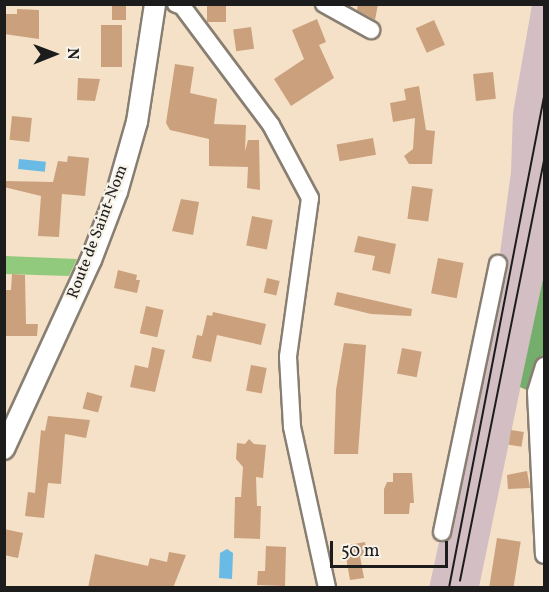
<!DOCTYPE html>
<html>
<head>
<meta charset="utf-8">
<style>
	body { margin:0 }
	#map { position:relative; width:549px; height:592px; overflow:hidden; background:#f4e1c7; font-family:Vollkorn,serif }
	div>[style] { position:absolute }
	.industrial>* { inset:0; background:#d2bec3 }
	.green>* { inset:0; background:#92ca7d }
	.forest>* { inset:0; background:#75ae6c }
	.water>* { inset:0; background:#69bae4; transform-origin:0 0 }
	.building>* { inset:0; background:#cba07d; transform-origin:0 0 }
	.roads { filter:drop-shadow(2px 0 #887e72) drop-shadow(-2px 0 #887e72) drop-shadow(0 2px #887e72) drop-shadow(0 -2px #887e72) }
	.minor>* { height:16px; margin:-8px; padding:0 8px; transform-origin:8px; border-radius:8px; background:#fff }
	.tertiary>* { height:20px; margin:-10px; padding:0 10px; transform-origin:10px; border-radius:10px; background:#fff }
	.tram>* { height:1.5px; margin:-0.75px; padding:0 0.75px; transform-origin:0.75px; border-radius:0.75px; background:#1c1c1c }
	span { translate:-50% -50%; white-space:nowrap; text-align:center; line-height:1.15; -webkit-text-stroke:4.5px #f7f3e8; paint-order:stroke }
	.street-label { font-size:16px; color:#1c1c1c }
	.frame { position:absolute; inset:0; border:6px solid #1c1c1c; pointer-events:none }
	.north { position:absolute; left:24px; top:24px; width:60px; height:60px; -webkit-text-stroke:4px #f7f3e8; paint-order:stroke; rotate:89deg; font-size:16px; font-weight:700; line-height:24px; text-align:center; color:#1c1c1c }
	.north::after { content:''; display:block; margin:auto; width:21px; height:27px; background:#1c1c1c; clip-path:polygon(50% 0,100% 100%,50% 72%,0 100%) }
	.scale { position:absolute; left:330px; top:541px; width:118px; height:27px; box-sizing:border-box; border:3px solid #1c1c1c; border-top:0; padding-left:8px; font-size:18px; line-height:21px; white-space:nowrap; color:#1c1c1c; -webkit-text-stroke:4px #f7f3e8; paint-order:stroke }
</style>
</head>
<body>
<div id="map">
	<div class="industrial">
		<div style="clip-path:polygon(532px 5px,544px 5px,544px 274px,479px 587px,429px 588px,496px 283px,511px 172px,513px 113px)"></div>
	</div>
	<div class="green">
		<div style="clip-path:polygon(5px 256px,77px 259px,69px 276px,5px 274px)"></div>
	</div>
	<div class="forest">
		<div style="clip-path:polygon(544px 274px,544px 398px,520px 387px)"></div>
	</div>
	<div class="water">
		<div style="left:19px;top:159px;width:27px;height:10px;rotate:6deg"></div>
		<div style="clip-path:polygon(227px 549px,233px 553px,232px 579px,219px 578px,220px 553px)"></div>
	</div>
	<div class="building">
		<div style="left:112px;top:4px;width:14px;height:16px"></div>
		<div style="left:207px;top:4px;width:19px;height:18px"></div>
		<div style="clip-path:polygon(358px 4px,378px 4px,375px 20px,357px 10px)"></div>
		<div style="clip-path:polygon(17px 9px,39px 10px,39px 39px,4px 34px,4px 14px,17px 14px)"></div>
		<div style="clip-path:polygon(317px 19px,326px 42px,319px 45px,334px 78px,291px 106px,274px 79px,304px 59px,292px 30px)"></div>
		<div style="left:434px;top:20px;width:27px;height:20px;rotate:66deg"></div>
		<div style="left:101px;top:25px;width:21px;height:42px"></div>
		<div style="left:251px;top:27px;width:22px;height:18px;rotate:82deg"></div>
		<div style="clip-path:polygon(175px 64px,194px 67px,190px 93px,217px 99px,214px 124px,246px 125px,245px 151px,248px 140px,259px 140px,260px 190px,247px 188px,248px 167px,209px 166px,209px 139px,170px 130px,166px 123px)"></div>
		<div style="left:493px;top:72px;width:27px;height:20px;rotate:84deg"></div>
		<div style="clip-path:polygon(78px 78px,100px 79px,95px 101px,77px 100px)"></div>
		<div style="clip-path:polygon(419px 86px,426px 130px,435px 131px,432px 164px,409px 164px,404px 156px,413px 149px,415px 118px,393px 122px,390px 103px,406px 100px,404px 89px)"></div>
		<div style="left:12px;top:116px;width:20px;height:24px;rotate:6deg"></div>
		<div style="left:373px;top:138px;width:17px;height:37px;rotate:80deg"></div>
		<div style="clip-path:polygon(68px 156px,89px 158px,85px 196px,62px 194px,59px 237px,38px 236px,41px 196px,4px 187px,4px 181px,53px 182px,58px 161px,67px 162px)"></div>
		<div style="left:412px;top:186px;width:21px;height:33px;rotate:8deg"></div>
		<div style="clip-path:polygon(181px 199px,199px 202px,193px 235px,172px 231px)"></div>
		<div style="left:252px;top:216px;width:21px;height:30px;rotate:11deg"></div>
		<div style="clip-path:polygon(358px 236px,396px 244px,390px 274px,372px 270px,375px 256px,354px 252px)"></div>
		<div style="left:438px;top:258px;width:26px;height:36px;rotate:11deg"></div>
		<div style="clip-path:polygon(118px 270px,137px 275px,136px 280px,140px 280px,137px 293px,114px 288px)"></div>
		<div style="clip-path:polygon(12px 274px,25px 275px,26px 324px,38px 324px,37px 336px,4px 336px,4px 290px,11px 290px)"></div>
		<div style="left:267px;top:278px;width:13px;height:15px;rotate:13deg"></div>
		<div style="clip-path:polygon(337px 292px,412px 309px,411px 316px,371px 314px,334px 305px)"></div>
		<div style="left:146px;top:306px;width:18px;height:28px;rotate:13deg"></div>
		<div style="clip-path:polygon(213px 312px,266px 324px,261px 345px,217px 335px,211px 362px,192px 358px,197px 335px,202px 336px,207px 315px,212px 316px)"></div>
		<div style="clip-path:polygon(344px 343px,366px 345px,358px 454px,334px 454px,336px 390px)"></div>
		<div style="clip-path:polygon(152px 347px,165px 350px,155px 392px,130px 387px,135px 365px,148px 368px)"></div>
		<div style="left:402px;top:348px;width:20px;height:26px;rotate:11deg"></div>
		<div style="left:251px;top:365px;width:16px;height:26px;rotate:11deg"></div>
		<div style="left:87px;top:392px;width:16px;height:17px;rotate:15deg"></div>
		<div style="clip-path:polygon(48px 416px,90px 420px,86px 438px,65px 434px,61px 484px,48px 483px,44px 518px,25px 516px,28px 492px,35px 493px,41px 430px,45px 431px)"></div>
		<div style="left:511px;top:430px;width:13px;height:15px;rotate:9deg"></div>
		<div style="clip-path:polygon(249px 439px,254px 444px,266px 445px,263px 478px,256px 477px,257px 506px,261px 506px,260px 539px,234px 538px,235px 497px,241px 497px,243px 467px,236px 459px,237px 443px,245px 444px)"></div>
		<div style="clip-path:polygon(527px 471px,530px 488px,508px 489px,507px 475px)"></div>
		<div style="clip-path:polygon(393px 473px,412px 473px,414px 503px,410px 503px,409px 514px,384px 514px,384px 489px,387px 482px,393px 482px)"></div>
		<div style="clip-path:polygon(4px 529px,23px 533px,18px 558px,4px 555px)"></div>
		<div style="left:497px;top:538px;width:24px;height:50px;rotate:9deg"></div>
		<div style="clip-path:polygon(365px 542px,367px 555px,360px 556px,364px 578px,350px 580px,344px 546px)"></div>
		<div style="clip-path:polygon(266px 546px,286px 547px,285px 586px,257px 585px,258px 571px,265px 571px)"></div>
		<div style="clip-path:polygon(169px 552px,186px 555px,173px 588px,88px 588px,95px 554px,148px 566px,150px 558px,167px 562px)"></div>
	</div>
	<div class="roads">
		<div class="minor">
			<div style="left:176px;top:4px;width:6px;rotate:18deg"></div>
			<div style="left:182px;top:6px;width:149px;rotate:53.2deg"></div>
			<div style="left:271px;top:125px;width:83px;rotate:61.9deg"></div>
			<div style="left:310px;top:198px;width:161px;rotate:97.9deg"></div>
			<div style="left:288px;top:357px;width:70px;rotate:86.7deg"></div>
			<div style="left:292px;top:427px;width:165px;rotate:77.7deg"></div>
			<div style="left:324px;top:4px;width:54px;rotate:29deg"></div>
			<div style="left:544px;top:366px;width:27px;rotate:107deg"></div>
			<div style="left:536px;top:392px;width:163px;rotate:87.2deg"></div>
			<div style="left:442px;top:532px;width:274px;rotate:-78.2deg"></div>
		</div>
		<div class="tertiary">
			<div style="left:4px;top:449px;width:208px;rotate:-65.3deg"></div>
			<div style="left:91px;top:260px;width:73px;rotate:-69.1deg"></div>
			<div style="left:117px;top:192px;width:73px;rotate:-74.1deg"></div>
			<div style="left:137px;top:122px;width:119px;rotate:-81.3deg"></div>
		</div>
	</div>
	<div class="tram">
		<div style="left:460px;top:581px;width:429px;rotate:-78.7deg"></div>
		<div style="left:449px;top:588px;width:500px;rotate:-79.05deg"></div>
	</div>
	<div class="street-label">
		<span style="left:98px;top:232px;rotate:-69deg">Route de Saint-Nom</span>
	</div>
	<div class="frame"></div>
	<div class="north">N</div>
	<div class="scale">50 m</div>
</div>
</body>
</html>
